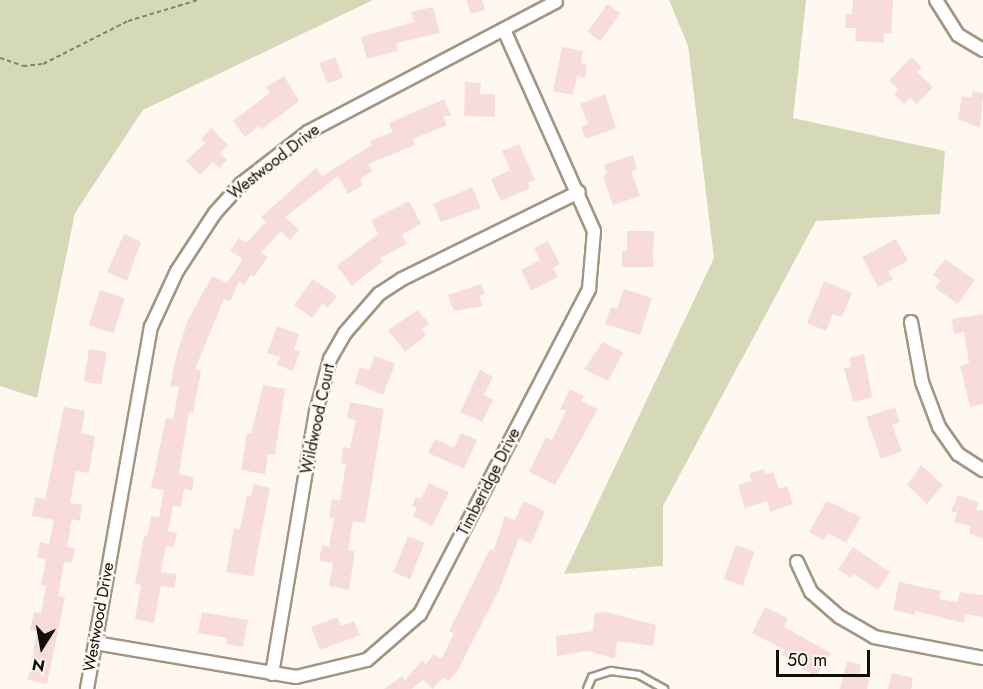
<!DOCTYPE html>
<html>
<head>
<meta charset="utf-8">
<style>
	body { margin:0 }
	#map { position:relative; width:983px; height:689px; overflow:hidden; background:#fef8f1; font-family:Jost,sans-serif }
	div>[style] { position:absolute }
	.green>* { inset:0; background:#d6d9b7 }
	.building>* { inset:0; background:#f7dcdb; transform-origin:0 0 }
	.path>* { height:2px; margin-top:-1px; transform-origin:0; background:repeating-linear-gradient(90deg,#85807a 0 4.5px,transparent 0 7.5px) }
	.roads { filter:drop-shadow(2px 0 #a19683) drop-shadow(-2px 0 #a19683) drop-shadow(0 2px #a19683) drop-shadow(0 -2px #a19683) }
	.lane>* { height:6px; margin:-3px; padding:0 3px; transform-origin:3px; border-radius:3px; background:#fff }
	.street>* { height:12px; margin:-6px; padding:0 6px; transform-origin:6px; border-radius:6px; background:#fff }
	span { translate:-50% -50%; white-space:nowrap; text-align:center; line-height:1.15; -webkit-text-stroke:4.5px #fef8f1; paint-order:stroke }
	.street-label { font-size:16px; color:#110d07 }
	.north { position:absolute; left:12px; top:617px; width:60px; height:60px; -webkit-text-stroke:4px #fef8f1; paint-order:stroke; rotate:191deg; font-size:16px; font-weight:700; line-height:24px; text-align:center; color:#110d07 }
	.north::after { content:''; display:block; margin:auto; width:21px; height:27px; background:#110d07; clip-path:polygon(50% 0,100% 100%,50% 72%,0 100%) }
	.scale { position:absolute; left:776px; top:650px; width:94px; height:27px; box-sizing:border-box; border:3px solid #110d07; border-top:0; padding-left:8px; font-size:18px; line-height:21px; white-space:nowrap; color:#110d07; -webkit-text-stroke:4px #fef8f1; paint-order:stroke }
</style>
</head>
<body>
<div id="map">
	<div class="green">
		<div style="clip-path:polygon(0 0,373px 0,143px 110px,75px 213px,37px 398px,0 386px)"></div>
		<div style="clip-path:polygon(669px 0,806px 0,793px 118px,945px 151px,940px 214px,816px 221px,663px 506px,663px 566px,564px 574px,714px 258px,688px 46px)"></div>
	</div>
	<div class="building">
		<div style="clip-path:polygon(466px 0,482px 0,485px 10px,471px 14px)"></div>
		<div style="clip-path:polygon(853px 0,893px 0,891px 33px,884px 33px,884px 43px,855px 41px,856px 28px,845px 28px,846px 14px,852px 14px)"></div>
		<div style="left:607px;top:4px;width:16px;height:34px;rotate:35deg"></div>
		<div style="clip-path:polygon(433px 7px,440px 33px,396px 43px,398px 51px,367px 59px,361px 37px,414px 22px,411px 12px)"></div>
		<div style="clip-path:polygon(562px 47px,583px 51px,581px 63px,587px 65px,585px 78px,577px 76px,573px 95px,553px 91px)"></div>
		<div style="left:335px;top:57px;width:22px;height:17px;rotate:68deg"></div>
		<div style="clip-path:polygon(911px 57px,922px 67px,917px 72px,933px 87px,917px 104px,910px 98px,904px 104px,894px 94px,898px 89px,889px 81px)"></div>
		<div style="clip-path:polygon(284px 76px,299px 101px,261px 130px,259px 126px,245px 137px,233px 121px,270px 93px,266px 87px)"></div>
		<div style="clip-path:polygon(465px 82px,481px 83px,480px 94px,495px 94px,495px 117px,464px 116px)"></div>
		<div style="clip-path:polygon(973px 91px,983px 93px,980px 128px,958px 119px,962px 96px,971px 98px)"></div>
		<div style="clip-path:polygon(605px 94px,616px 128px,586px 139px,581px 127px,588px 124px,580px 104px)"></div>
		<div style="clip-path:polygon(444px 99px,451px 116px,443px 116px,447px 125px,413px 139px,415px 145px,368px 164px,373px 171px,360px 179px,363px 185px,348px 194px,338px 176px,285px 217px,299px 230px,290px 240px,281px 231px,261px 253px,268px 257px,254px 277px,251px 275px,244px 285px,239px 281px,230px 302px,224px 299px,195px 369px,201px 371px,193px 413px,189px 412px,179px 474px,194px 477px,192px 491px,184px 489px,181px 507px,173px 506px,168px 531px,177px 533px,174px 547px,166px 546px,161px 572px,177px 574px,174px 588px,161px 586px,154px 623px,135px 619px,141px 585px,135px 584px,144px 536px,147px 537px,151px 516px,159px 517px,164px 490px,151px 488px,166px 418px,173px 419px,179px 387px,170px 386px,176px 357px,187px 322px,212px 276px,227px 283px,243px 259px,230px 251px,239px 238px,246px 243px,266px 222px,261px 217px,316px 168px,322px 176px,372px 145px,370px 141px,393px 132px,389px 123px)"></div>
		<div style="clip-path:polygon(211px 128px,228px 145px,220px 153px,227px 160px,219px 168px,213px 162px,200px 175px,186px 161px,205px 143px,201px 139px)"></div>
		<div style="clip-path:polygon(519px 144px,535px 180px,528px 183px,530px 188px,501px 201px,491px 179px,510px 170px,502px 151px)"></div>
		<div style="clip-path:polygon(633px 155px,637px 169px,631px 171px,640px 196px,613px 205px,603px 176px,607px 174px,604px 165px)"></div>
		<div style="clip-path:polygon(472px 187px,481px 208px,441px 222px,433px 204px)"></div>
		<div style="clip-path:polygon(409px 201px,421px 224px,402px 234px,407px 244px,380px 258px,383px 261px,352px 286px,337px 266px,378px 234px,371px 220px)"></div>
		<div style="clip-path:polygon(627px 231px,654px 231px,653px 267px,622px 267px,622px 251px,627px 251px)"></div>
		<div style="clip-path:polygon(124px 234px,141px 242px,127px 281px,107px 272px)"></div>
		<div style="clip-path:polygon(896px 239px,908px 261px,888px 271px,893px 279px,878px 287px,862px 257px)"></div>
		<div style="clip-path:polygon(548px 241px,560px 264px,553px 268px,558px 277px,531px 291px,521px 270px,540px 260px,534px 248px)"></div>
		<div style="clip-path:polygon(945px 259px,975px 280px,958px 304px,935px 288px,940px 280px,933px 275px)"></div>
		<div style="clip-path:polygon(313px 279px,337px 296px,328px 308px,322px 304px,312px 318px,294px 305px)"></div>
		<div style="clip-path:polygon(824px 281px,852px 293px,842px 317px,833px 314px,826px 331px,807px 323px)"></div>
		<div style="clip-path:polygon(481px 284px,485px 294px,479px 296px,483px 306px,454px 311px,448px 295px)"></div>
		<div style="clip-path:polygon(624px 289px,652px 298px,640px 335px,605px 324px,611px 307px,617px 309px)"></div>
		<div style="left:100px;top:290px;width:26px;height:37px;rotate:18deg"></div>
		<div style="clip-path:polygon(418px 310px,429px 324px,422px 329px,426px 335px,405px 352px,388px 330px)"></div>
		<div style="clip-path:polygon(983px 314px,983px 404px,970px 407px,960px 366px,969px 363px,964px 332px,954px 334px,952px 319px)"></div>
		<div style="clip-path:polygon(277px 326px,299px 334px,294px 349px,300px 351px,293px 371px,277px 365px,280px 357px,267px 353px)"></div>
		<div style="clip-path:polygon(603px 342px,623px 352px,608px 381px,584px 369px)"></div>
		<div style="left:89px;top:349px;width:18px;height:33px;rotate:9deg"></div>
		<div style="clip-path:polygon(864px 354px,872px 397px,853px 402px,844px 368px,851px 367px,849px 358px)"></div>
		<div style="clip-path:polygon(375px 356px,395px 364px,383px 395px,354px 383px,360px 367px,369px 370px)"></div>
		<div style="clip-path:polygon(480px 370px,493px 377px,484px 395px,493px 400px,482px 422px,460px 412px)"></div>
		<div style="clip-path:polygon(263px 385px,285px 389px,275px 455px,268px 454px,265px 474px,241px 470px,247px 433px,251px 434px)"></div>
		<div style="clip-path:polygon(570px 389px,584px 396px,581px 401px,598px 409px,555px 485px,529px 472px,546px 437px,552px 440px,566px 411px,560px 409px)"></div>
		<div style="clip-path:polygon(350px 402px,384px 409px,365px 523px,353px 521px,348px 550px,355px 551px,349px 590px,329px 586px,333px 563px,319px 561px,322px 545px,329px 547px,334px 518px,329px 517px,332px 499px,340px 501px,346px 464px,341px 463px,343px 447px,350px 448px,356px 420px,347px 418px)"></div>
		<div style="clip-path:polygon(64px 407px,85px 411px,81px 433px,95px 436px,89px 473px,76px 471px,70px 503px,82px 505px,80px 521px,72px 519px,67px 547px,75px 548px,72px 563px,64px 562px,58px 596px,65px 597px,47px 684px,28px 680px,37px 631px,30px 630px,34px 612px,41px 613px,46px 586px,41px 585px,46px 559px,37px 557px,40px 542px,49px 544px,54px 520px,32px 516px,35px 497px,45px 499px)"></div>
		<div style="clip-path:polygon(895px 407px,900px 422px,892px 425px,902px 451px,881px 459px,866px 417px)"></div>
		<div style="clip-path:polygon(461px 433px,477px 440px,464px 469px,428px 453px,435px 439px,454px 448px)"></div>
		<div style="clip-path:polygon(921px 465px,943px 485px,927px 504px,907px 485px)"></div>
		<div style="clip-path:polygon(764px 469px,765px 474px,773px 472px,779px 489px,787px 486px,793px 504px,770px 512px,767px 501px,745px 508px,738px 485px,751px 481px,749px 474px)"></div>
		<div style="clip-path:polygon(429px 483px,449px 492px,432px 526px,413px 516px,417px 508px,412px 506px,416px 497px,421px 499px)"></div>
		<div style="clip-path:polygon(254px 484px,270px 488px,253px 576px,226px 572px,234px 528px,240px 529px,247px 495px,251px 496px)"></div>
		<div style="clip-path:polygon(958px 495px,979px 503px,976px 509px,983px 511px,983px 539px,969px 533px,971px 526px,954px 522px,957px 513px,951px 511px)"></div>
		<div style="clip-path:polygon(523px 501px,545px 511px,531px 544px,519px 538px,499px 590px,458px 670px,449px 681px,443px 677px,433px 689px,423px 680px,412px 689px,384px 689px,402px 676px,405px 680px,422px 661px,426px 664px,434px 654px,441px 659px,454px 634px,449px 631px,490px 549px,494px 550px,505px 516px,515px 520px)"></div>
		<div style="clip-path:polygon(827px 501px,861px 517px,846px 543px,828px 533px,823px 540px,809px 532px)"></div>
		<div style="left:408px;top:536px;width:18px;height:39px;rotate:22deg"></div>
		<div style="left:736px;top:545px;width:20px;height:36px;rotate:20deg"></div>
		<div style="clip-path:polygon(853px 547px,890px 572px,878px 590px,854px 574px,851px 578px,838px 569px)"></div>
		<div style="clip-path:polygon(899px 582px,941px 591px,939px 599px,958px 602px,960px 592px,983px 595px,983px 617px,965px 614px,964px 623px,915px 611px,915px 615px,893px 610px)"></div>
		<div style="clip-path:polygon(765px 607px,788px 618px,784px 627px,831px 653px,816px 677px,782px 655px,785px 650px,752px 633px)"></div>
		<div style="clip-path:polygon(202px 612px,248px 620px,243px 647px,226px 644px,227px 638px,198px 633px)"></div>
		<div style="clip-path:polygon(605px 612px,656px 625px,653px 646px,617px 641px,615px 659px,588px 651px,557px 656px,556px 636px,593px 631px,595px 613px)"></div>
		<div style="clip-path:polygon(338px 617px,341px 626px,354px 621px,360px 635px,320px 650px,311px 627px)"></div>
		<div style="clip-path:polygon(847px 661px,861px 665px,859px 676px,869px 679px,867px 689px,840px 689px)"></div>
		<div style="clip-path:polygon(892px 673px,913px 678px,911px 689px,888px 689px)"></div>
	</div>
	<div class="path">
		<div style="left:0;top:58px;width:24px;rotate:19deg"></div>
		<div style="left:23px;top:66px;width:20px;rotate:-6deg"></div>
		<div style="left:43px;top:64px;width:95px;rotate:-26.8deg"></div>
		<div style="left:128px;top:21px;width:73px;rotate:-16.7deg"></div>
	</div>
	<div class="roads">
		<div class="lane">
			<div style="left:587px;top:689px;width:13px;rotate:-67deg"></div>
			<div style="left:592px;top:677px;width:20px;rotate:-18deg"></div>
			<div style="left:611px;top:671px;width:28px;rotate:8deg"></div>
			<div style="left:639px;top:675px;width:29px;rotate:29deg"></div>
		</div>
		<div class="street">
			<div style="left:936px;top:0;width:41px;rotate:57.8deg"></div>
			<div style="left:958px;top:35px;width:29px;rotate:31deg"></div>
			<div style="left:911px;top:322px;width:61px;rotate:79.6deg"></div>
			<div style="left:922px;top:382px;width:48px;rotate:69.3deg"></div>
			<div style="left:939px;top:427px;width:33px;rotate:55deg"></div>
			<div style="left:958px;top:454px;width:30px;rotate:33deg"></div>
			<div style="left:797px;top:562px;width:33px;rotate:65deg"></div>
			<div style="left:811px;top:592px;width:38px;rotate:41deg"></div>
			<div style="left:840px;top:617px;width:39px;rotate:30deg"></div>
			<div style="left:874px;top:637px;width:111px;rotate:10.9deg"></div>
			<div style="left:95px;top:643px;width:204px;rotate:9.6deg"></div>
			<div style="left:296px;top:677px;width:73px;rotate:-13.5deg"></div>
			<div style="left:367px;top:660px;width:70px;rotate:-41deg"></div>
			<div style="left:420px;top:614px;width:366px;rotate:-62.5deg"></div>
			<div style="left:589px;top:289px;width:58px;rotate:-85.1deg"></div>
			<div style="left:594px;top:231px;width:220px;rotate:-114.1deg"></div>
			<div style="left:272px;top:674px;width:266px;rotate:-80.5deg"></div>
			<div style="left:316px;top:412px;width:55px;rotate:-75.2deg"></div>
			<div style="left:330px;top:359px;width:30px;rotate:-60deg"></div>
			<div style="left:345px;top:333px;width:52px;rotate:-48.9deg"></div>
			<div style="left:379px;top:294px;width:27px;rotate:-33deg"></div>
			<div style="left:402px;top:279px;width:197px;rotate:-26.2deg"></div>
			<div style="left:87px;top:689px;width:368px;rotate:-80deg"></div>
			<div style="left:151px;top:327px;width:62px;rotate:-65.1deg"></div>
			<div style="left:177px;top:271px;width:69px;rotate:-56.8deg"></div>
			<div style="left:215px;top:213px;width:39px;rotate:-48deg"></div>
			<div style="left:241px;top:184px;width:85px;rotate:-37.8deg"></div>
			<div style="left:308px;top:132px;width:280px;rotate:-27.7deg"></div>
		</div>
	</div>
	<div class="street-label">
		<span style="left:274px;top:162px;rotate:-38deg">Westwood Drive</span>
		<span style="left:318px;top:419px;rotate:-78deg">Wildwood Court</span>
		<span style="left:489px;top:482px;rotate:-63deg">Timberidge Drive</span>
		<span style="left:99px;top:617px;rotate:-80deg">Westwood Drive</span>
	</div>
	<div class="north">N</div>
	<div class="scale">50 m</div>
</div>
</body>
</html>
